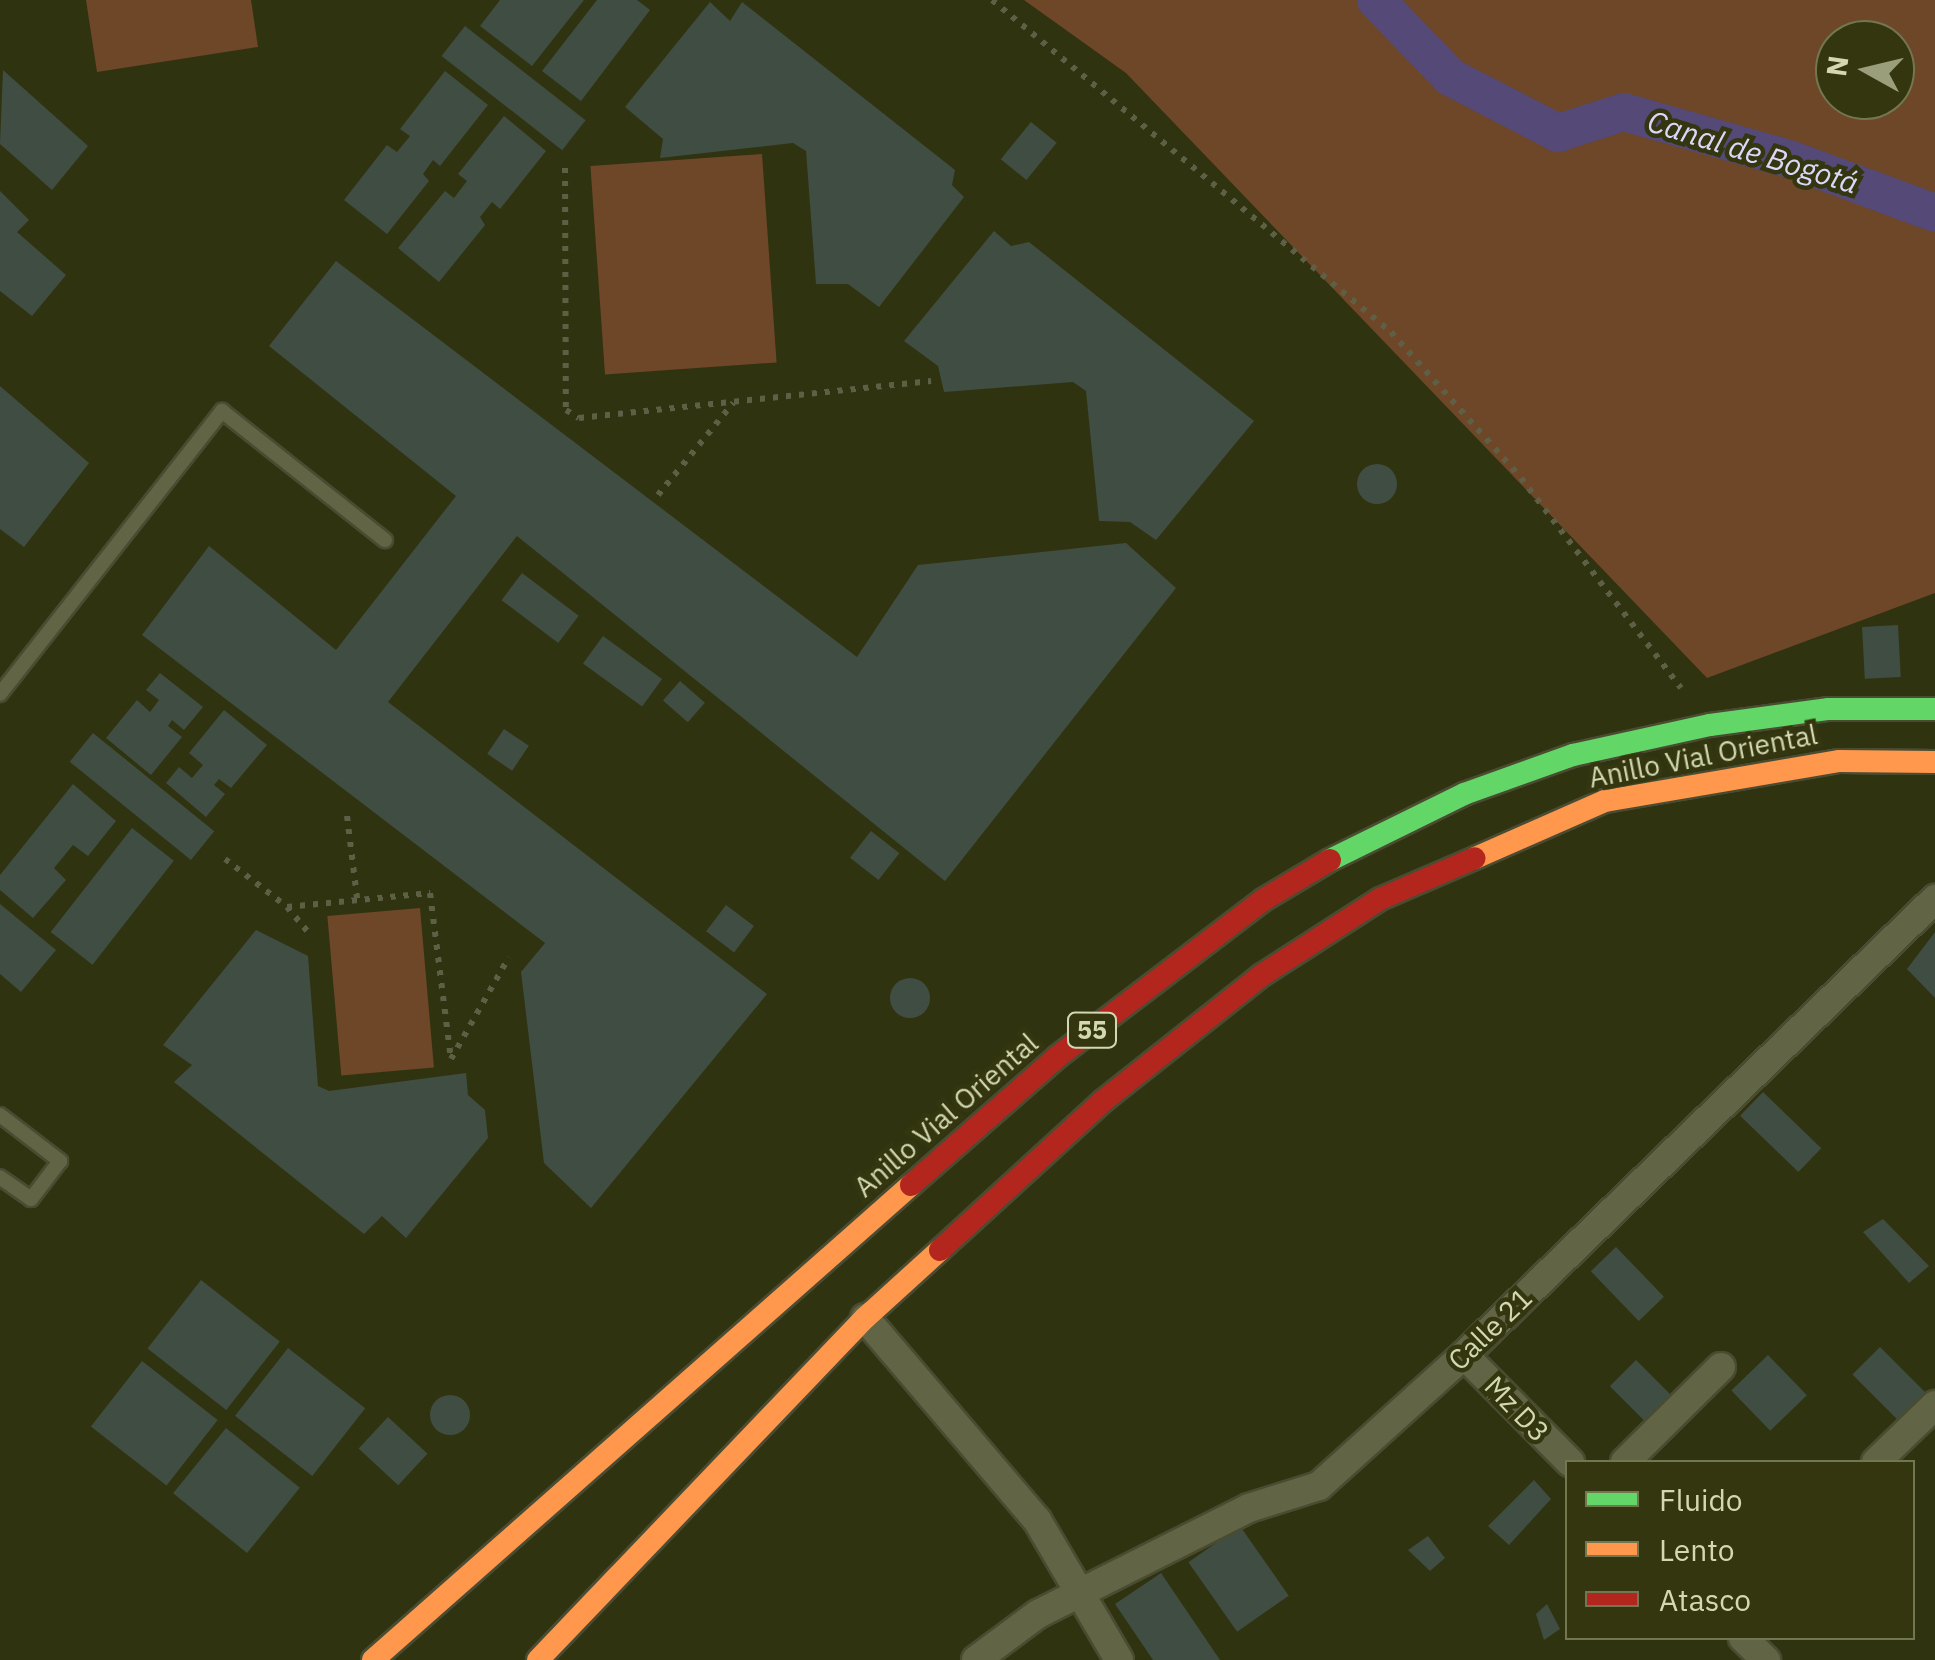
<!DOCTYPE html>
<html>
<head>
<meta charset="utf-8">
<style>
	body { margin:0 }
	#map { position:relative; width:1935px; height:1660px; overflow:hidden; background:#303310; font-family:"IBM Plex Sans",sans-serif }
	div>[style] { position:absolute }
	.green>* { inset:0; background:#6d4728; transform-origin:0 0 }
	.canal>* { height:38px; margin:-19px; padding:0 19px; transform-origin:19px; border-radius:19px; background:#544977 }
	.building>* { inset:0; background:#3f4d43; transform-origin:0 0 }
	.round { border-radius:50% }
	.path>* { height:6px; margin-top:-3px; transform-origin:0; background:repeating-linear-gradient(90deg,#5e6046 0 5px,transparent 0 13px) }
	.roads { filter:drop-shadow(2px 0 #4a4c32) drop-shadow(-2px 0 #4a4c32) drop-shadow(0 2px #4a4c32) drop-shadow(0 -2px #4a4c32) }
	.lane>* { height:14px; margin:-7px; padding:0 7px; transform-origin:7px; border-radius:7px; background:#626446 }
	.street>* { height:28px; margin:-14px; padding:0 14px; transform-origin:14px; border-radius:14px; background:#626446 }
	.fast>* { height:22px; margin:-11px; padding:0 11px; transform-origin:11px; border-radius:11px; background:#63d668 }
	.slow>* { height:22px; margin:-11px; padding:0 11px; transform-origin:11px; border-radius:11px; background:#ff974d }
	.jam>* { height:22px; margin:-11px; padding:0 11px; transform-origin:11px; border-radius:11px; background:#b3261e }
	span { translate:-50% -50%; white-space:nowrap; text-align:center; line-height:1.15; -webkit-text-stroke:9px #33360e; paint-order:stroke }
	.shield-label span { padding:2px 8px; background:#33360e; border:2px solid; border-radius:8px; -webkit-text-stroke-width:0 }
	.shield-label { font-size:25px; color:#d3d8b3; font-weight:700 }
	.street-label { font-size:28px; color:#d3d8b3 }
	.water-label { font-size:30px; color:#dcd7f9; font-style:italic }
	.legend { position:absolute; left:1565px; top:1460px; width:350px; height:180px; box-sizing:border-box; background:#33360e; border:2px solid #737750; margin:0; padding:12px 18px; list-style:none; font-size:30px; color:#d3d8b3 }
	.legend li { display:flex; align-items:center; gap:20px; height:50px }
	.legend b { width:50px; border:2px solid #737750 }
	.north { position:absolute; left:1815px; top:20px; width:100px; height:100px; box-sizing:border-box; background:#33360e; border:2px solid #737750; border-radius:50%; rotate:278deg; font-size:28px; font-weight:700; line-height:40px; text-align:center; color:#d3d8b3 }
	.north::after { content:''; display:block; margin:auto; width:35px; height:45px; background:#9a9e7a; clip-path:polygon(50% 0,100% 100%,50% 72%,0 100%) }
</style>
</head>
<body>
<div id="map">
	<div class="green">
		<div style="clip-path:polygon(86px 0,251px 0,258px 47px,97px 72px)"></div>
		<div style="clip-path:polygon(evenodd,1024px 0,1935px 0,1935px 593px,1707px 678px,1126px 73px,1024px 0,1895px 40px,1895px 100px,1835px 100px,1835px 40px,1895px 40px)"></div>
		<div style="left:762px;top:154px;width:209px;height:172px;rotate:86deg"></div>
		<div style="left:420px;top:908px;width:160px;height:93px;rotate:85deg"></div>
	</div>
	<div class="canal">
		<div style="left:1376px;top:0;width:107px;rotate:46.1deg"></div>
		<div style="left:1450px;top:77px;width:122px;rotate:27.4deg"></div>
		<div style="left:1558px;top:133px;width:69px;rotate:-17.7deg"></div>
		<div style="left:1624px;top:112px;width:175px;rotate:15.9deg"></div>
		<div style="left:1792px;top:160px;width:153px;rotate:20.3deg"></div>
	</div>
	<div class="building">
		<div style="clip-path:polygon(500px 0,584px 0,532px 66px,480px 26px)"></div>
		<div style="clip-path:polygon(597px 0,637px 0,650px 10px,581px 101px,542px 71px)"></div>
		<div style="clip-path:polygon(710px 2px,730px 21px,742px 2px,955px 170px,952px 185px,964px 197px,879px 307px,848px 284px,816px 284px,806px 151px,793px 143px,660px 158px,663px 139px,625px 107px)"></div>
		<div style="left:465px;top:26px;width:153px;height:38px;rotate:38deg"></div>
		<div style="clip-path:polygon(3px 70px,88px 146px,52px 190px,0 144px)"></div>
		<div style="clip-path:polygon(445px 71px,488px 105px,440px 166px,433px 160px,423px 174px,429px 181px,387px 234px,344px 200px,387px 145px,397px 152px,410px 136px,400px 129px)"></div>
		<div style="clip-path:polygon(504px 116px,546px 151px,500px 209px,492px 202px,480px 217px,485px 225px,439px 282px,398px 248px,445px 191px,454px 198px,467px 181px,458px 174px)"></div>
		<div style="left:1031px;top:122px;width:33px;height:48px;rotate:39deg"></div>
		<div style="clip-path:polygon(0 191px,29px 220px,17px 232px,66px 275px,32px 316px,0 291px)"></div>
		<div style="clip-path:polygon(994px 231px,1011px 246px,1029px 242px,1254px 421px,1156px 540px,1130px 522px,1099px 521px,1086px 391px,1073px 382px,944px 392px,938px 366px,904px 341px)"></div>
		<div style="clip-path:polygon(336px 261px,857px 657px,918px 565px,1126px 543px,1176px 588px,945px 881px,517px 536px,388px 702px,767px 994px,591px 1208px,544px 1163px,521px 972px,545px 943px,142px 635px,209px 546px,336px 650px,456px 496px,269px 346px)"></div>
		<div style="clip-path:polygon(0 386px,89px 463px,24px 547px,0 529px)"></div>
		<div class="round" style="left:1357px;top:464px;width:40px;height:40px"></div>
		<div style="left:522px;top:573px;width:71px;height:34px;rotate:37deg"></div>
		<div style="left:1898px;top:625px;width:52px;height:36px;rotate:87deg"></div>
		<div style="left:603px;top:636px;width:73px;height:34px;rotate:36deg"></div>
		<div style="clip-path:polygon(160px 673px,203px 707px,184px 730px,172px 720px,168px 726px,182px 737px,151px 775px,106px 738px,137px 700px,150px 712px,159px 700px,146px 690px)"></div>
		<div style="left:680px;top:681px;width:33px;height:26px;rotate:41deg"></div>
		<div style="clip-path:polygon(224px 710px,267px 745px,231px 788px,219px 779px,214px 785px,225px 794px,206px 817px,166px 783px,179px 767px,192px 778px,203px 765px,189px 753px)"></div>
		<div style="left:504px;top:729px;width:30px;height:30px;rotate:34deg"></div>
		<div style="left:93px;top:733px;width:156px;height:37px;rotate:39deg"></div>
		<div style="clip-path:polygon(73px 784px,116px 821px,88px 856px,73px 845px,54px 868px,66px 880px,33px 918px,0 890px,0 875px)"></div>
		<div style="left:132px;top:828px;width:53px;height:132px;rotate:38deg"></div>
		<div style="left:871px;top:831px;width:36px;height:34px;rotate:38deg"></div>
		<div style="clip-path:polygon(0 904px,56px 950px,21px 992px,0 974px)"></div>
		<div style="left:726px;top:905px;width:35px;height:33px;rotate:37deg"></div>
		<div style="clip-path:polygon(256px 930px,308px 956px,318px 1086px,329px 1091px,466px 1073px,468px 1095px,485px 1110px,488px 1138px,406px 1238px,382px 1216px,364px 1234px,174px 1082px,192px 1065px,163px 1045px)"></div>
		<div style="clip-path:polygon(1935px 932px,1935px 998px,1907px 969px)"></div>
		<div class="round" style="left:890px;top:978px;width:40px;height:40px"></div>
		<div style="left:1763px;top:1092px;width:81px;height:33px;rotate:44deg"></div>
		<div style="clip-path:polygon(1883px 1219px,1929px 1266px,1909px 1283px,1863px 1232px)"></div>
		<div style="left:1616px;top:1247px;width:69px;height:35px;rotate:46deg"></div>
		<div style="left:201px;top:1280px;width:100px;height:87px;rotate:38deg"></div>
		<div style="left:1880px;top:1347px;width:66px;height:39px;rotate:45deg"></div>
		<div style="left:288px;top:1348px;width:98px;height:86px;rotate:38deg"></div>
		<div style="left:1768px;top:1355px;width:56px;height:51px;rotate:46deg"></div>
		<div style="left:1636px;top:1360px;width:55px;height:37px;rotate:45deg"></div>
		<div style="left:142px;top:1361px;width:96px;height:83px;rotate:38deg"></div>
		<div class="round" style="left:430px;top:1395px;width:40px;height:40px"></div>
		<div style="left:388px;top:1417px;width:54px;height:43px;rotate:43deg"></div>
		<div style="left:226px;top:1428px;width:95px;height:84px;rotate:39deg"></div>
		<div style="clip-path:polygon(1534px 1480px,1551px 1499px,1509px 1545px,1488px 1526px)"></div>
		<div style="left:1240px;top:1526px;width:85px;height:63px;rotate:55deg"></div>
		<div style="clip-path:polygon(1428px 1536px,1445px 1558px,1430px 1571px,1408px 1550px)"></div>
		<div style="clip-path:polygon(1161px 1573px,1220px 1660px,1153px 1660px,1115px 1604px)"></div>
		<div style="clip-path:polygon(1547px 1604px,1560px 1629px,1544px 1640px,1536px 1614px)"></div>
	</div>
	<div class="path">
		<div style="left:992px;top:0;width:519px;rotate:39.76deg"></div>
		<div style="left:1391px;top:332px;width:195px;rotate:48.3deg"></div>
		<div style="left:1521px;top:478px;width:264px;rotate:52.7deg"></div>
		<div style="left:565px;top:168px;width:242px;rotate:89.8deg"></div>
		<div style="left:566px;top:410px;width:15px;rotate:32deg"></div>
		<div style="left:579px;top:418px;width:354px;rotate:-6deg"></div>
		<div style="left:658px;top:495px;width:119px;rotate:-50.8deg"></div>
		<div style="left:347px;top:816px;width:83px;rotate:83deg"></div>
		<div style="left:225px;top:859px;width:78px;rotate:37.7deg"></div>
		<div style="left:287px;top:907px;width:33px;rotate:50deg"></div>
		<div style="left:287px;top:907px;width:144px;rotate:-5.6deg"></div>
		<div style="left:430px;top:893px;width:167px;rotate:82.8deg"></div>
		<div style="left:451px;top:1059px;width:117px;rotate:-60.4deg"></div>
	</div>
	<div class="roads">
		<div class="lane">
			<div style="left:0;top:694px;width:360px;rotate:-51.9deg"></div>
			<div style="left:222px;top:411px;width:208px;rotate:38.4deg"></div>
			<div style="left:0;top:1115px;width:76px;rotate:37.5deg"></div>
			<div style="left:60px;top:1161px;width:48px;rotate:127.3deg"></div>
			<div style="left:31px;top:1199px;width:38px;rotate:-145deg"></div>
		</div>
		<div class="street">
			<div style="left:865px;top:1318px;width:265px;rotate:49.6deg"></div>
			<div style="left:1037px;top:1520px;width:162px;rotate:59.6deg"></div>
			<div style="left:1464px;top:1355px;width:151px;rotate:45.3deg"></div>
			<div style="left:1625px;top:1462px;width:135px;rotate:-44.7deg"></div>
			<div style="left:1876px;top:1462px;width:82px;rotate:-44deg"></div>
			<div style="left:1743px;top:1638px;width:32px;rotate:44deg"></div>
			<div style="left:976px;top:1660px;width:77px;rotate:-36.6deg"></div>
			<div style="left:1038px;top:1614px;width:236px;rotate:-26.7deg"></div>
			<div style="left:1249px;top:1508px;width:73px;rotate:-17.4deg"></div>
			<div style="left:1319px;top:1486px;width:195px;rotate:-42.1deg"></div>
			<div style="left:1464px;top:1355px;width:656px;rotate:-44.07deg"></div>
		</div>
		<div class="fast">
			<div style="left:1330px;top:860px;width:149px;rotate:-26.2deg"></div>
			<div style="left:1464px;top:794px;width:116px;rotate:-19.7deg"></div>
			<div style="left:1573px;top:755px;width:140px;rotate:-12.4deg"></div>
			<div style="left:1710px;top:725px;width:120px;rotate:-7.7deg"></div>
			<div style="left:1829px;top:709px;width:106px"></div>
		</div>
		<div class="slow">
			<div style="left:1475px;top:858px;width:142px;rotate:-23.7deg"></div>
			<div style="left:1605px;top:801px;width:238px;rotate:-9.7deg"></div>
			<div style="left:1840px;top:761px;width:95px;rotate:0.6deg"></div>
			<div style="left:373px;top:1660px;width:718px;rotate:-41.44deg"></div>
			<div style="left:538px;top:1660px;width:473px;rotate:-46.3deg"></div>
			<div style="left:865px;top:1318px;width:101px;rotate:-42.2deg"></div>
		</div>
		<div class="jam">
			<div style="left:911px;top:1185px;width:194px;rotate:-41.2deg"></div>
			<div style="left:1057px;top:1057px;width:259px;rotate:-37.3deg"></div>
			<div style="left:1263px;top:900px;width:78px;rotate:-30.8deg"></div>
			<div style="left:940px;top:1250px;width:221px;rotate:-42.4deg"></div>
			<div style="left:1103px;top:1101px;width:203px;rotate:-38.4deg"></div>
			<div style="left:1262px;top:975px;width:140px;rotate:-32.8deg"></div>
			<div style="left:1380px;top:899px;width:103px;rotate:-23.3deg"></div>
		</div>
	</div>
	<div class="shield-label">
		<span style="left:1092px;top:1030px">55</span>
	</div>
	<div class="street-label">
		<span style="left:1703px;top:756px;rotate:-11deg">Anillo Vial Oriental</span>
		<span style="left:946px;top:1115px;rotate:-41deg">Anillo Vial Oriental</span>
		<span style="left:1490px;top:1329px;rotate:-44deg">Calle 21</span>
		<span style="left:1517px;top:1409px;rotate:46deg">Mz D3</span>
	</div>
	<div class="water-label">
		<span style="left:1753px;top:152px;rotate:17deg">Canal de Bogotá</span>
	</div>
	<ul class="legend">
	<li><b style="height:12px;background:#63d668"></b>Fluido</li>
	<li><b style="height:12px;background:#ff974d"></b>Lento</li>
	<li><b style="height:12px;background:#b3261e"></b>Atasco</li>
	</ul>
	<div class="north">N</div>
</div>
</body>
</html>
